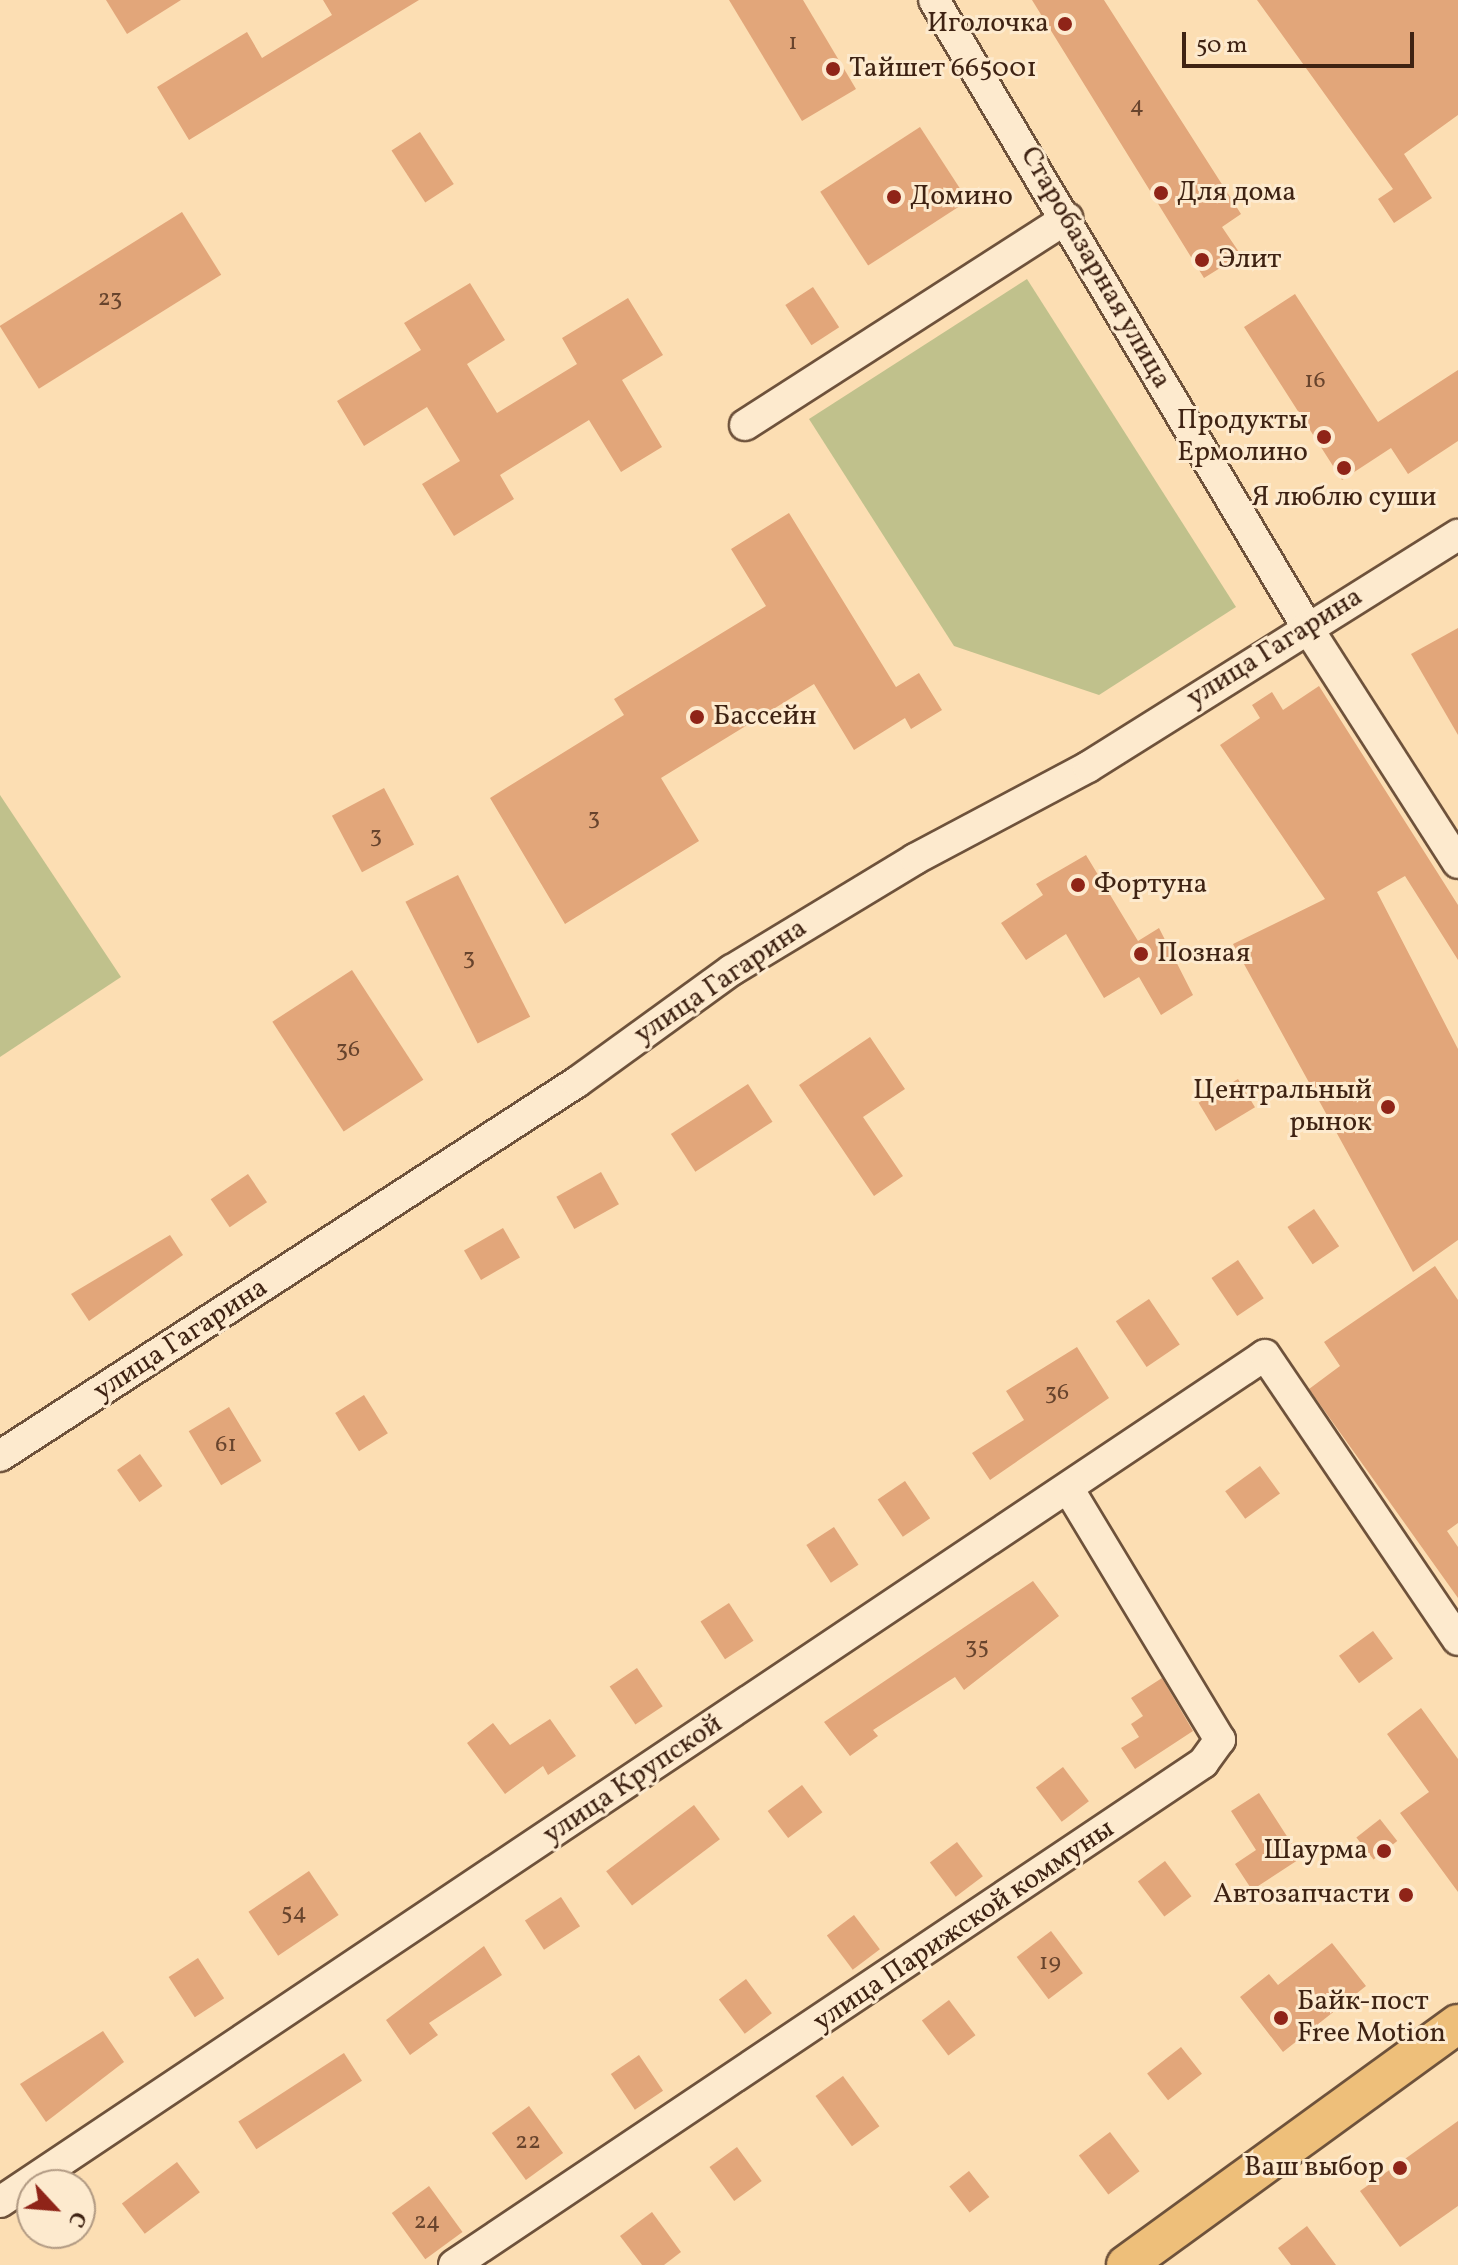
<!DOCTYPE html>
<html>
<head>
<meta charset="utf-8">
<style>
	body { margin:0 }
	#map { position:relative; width:1458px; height:2265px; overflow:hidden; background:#fcdeb3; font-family:Vollkorn,serif }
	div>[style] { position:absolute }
	.green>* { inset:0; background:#c0c18c }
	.building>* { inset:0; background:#e2a67a; transform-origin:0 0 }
	.roads { filter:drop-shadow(2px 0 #6e523b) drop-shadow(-2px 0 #6e523b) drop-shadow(0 2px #6e523b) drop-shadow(0 -2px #6e523b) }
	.minor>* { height:30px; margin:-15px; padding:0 15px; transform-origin:15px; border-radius:15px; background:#fdeace }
	.major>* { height:38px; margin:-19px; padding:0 19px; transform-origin:19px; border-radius:19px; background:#eebf7a }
	.dots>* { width:22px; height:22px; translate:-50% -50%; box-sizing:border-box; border:4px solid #fdeace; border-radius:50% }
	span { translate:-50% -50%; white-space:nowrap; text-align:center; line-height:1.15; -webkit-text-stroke:6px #fdeace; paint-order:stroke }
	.number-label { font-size:24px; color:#68442d }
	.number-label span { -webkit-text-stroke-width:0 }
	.poi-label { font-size:28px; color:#3f2313 }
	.right { translate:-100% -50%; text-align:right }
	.left { translate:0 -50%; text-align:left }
	.street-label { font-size:28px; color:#3f2313 }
	.north { position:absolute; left:16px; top:2169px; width:80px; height:80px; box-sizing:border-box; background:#fdeace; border:2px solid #b19a83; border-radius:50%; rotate:116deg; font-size:22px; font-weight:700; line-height:32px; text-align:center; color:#3f2313 }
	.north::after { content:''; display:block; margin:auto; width:28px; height:36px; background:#8f2418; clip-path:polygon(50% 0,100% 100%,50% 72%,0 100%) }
	.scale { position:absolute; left:1182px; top:32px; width:232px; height:36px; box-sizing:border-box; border:4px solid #3f2313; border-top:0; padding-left:10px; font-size:24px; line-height:28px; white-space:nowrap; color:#3f2313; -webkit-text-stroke:6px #fdeace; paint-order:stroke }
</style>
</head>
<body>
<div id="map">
	<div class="green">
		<div style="clip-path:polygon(1027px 279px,1236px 607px,1099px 695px,954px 646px,809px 419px)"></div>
		<div style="clip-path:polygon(0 795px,121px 977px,0 1057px)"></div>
	</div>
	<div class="building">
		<div style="clip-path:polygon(106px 0,181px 0,127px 34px)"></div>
		<div style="clip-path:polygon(323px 0,419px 0,189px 140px,157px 87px,247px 32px,262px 58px,332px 15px)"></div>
		<div style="clip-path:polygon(729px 0,803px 0,856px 89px,802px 121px)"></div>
		<div style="clip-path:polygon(1032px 0,1104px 0,1241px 214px,1222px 227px,1241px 255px,1204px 278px)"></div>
		<div style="clip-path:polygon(1257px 0,1458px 0,1458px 115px,1404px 154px,1432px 198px,1394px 223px,1378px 199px,1393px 189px)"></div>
		<div style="left:920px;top:127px;width:88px;height:119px;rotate:57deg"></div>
		<div style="left:420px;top:132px;width:62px;height:34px;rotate:57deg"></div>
		<div style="left:182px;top:212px;width:74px;height:215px;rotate:58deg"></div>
		<div style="clip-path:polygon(470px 283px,505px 340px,467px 364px,497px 413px,577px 364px,562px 338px,628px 298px,663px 355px,622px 380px,662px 447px,621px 472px,589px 420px,500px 475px,514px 499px,454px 536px,422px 484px,460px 461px,427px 407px,364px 446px,337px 401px,421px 350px,404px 323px)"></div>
		<div style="left:813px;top:287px;width:48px;height:33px;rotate:57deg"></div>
		<div style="clip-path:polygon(1295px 294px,1378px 422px,1458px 370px,1458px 441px,1408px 474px,1391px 448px,1342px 480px,1244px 327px)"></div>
		<div style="clip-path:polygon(789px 513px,896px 687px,919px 673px,942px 710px,911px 729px,905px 718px,854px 750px,814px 684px,661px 778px,699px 841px,565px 924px,490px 798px,624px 715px,614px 699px,766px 606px,731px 549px)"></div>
		<div style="clip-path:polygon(1458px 628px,1458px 735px,1411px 654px)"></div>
		<div style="clip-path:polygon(1319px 686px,1458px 905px,1458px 960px,1405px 876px,1377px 892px,1458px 1049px,1458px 1240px,1413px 1272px,1233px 944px,1325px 899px,1220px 745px,1260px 718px,1252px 705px,1272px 692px,1283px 710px)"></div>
		<div style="left:384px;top:788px;width:64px;height:59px;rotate:62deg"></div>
		<div style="clip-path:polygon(1086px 855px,1138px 941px,1159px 928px,1193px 995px,1161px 1015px,1139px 977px,1104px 998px,1066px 934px,1026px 960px,1001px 923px,1043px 895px,1036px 884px)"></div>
		<div style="left:458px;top:875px;width:159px;height:59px;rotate:63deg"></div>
		<div style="left:352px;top:970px;width:131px;height:95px;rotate:57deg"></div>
		<div style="clip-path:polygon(870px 1037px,905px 1089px,863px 1117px,903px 1176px,874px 1196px,799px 1085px)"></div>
		<div style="left:1238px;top:1079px;width:33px;height:46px;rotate:59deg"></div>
		<div style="left:748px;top:1084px;width:45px;height:92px;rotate:57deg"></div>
		<div style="left:601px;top:1172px;width:37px;height:51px;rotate:61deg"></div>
		<div style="left:248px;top:1174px;width:34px;height:45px;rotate:56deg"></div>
		<div style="left:1314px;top:1209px;width:45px;height:32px;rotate:56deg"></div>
		<div style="left:503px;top:1228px;width:34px;height:45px;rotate:60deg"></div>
		<div style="clip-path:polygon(170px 1235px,183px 1255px,89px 1321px,71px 1294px)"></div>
		<div style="left:1238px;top:1260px;width:46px;height:32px;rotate:56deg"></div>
		<div style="clip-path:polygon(1435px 1266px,1458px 1300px,1458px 1523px,1447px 1531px,1458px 1547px,1458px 1598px,1309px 1389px,1340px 1366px,1324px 1342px)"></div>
		<div style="left:1149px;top:1299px;width:55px;height:40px;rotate:56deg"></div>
		<div style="clip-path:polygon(1077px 1347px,1109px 1398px,990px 1480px,972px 1453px,1024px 1420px,1006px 1391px)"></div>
		<div style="left:364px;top:1395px;width:45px;height:34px;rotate:58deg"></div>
		<div style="left:229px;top:1407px;width:63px;height:47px;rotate:59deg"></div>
		<div style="left:140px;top:1454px;width:39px;height:28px;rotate:55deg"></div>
		<div style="left:1260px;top:1466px;width:34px;height:43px;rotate:54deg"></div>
		<div style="left:905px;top:1481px;width:45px;height:33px;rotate:56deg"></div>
		<div style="left:834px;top:1527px;width:45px;height:33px;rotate:57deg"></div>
		<div style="clip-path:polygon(1033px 1581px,1059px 1616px,964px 1690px,955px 1677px,873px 1730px,878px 1736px,850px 1756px,824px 1722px)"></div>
		<div style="left:729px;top:1603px;width:45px;height:34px;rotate:57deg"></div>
		<div style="left:1373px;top:1631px;width:34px;height:42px;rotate:54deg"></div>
		<div style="left:637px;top:1668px;width:46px;height:33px;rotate:56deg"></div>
		<div style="clip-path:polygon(1162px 1678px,1193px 1731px,1135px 1769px,1121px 1748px,1139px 1737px,1131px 1724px,1143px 1716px,1131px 1698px)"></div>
		<div style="clip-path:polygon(1421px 1708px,1458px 1759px,1458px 1892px,1400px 1813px,1429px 1792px,1387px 1734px)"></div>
		<div style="clip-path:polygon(550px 1719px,576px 1756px,548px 1775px,543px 1766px,505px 1794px,467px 1743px,493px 1723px,510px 1745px)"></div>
		<div style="left:1063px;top:1767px;width:43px;height:34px;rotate:53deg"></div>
		<div style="left:802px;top:1785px;width:34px;height:43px;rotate:53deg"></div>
		<div style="clip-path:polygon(1259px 1793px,1301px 1858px,1252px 1890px,1235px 1864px,1256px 1850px,1231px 1811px)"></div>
		<div style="left:694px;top:1805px;width:43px;height:110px;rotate:53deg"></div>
		<div style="left:1380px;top:1819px;width:28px;height:30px;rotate:52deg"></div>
		<div style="left:957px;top:1842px;width:43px;height:34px;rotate:53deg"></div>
		<div style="left:1165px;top:1861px;width:44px;height:34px;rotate:53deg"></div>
		<div style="left:309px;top:1871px;width:53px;height:73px;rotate:56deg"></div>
		<div style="left:561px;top:1897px;width:35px;height:43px;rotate:57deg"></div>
		<div style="left:854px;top:1915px;width:43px;height:34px;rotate:53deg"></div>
		<div style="left:1051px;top:1931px;width:53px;height:43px;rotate:53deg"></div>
		<div style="clip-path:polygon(1332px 1943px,1366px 1986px,1283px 2052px,1240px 1997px,1269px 1974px,1278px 1985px)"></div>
		<div style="clip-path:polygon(484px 1946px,502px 1975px,429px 2023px,438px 2035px,410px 2055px,386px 2020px)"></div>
		<div style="left:198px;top:1958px;width:48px;height:35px;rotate:57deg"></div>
		<div style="left:746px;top:1979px;width:43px;height:34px;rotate:53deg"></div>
		<div style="left:949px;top:2000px;width:44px;height:34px;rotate:53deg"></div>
		<div style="clip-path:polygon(103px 2031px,124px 2062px,46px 2122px,20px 2084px)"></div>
		<div style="left:1181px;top:2047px;width:34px;height:43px;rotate:52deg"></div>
		<div style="left:344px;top:2053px;width:33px;height:126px;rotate:57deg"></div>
		<div style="left:639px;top:2055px;width:43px;height:34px;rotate:56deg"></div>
		<div style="left:843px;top:2076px;width:62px;height:34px;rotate:54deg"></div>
		<div style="left:529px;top:2106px;width:58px;height:46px;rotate:54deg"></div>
		<div style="clip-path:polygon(1458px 2121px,1458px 2206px,1400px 2247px,1360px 2191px)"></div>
		<div style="left:1110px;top:2132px;width:49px;height:39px;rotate:53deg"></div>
		<div style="left:737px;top:2147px;width:42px;height:34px;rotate:54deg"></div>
		<div style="left:177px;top:2162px;width:38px;height:69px;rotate:53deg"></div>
		<div style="left:969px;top:2171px;width:33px;height:25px;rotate:52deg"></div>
		<div style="left:429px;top:2186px;width:57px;height:46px;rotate:54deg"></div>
		<div style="clip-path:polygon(652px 2212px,681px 2252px,664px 2265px,642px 2265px,620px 2236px)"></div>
		<div style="clip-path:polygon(1307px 2226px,1336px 2265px,1291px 2265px,1278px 2248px)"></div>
	</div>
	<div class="roads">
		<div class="minor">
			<div style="left:934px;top:0;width:730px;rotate:59.25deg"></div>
			<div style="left:1307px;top:627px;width:280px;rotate:57.4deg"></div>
			<div style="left:745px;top:425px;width:383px;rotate:-32.7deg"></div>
			<div style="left:0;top:1456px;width:688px;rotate:-32.95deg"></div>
			<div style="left:577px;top:1082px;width:191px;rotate:-35.9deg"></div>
			<div style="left:732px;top:970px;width:214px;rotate:-31.2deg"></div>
			<div style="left:915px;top:859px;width:196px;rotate:-28deg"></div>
			<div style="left:1088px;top:767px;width:437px;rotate:-32.1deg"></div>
			<div style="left:0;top:2202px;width:1522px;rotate:-33.8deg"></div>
			<div style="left:1265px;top:1355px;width:344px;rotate:55.9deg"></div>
			<div style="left:454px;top:2265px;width:902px;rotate:-33.83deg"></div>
			<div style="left:1203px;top:1763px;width:29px;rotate:-54deg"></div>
			<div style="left:1220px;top:1740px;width:294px;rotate:-121.1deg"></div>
		</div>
		<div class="major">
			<div style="left:1126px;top:2265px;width:410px;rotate:-36deg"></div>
		</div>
	</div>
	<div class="dots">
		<div style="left:1065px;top:24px;background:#8f2418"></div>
		<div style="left:833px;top:69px;background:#8f2418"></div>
		<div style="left:1161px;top:193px;background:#8f2418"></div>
		<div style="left:894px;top:197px;background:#8f2418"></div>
		<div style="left:1202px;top:260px;background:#8f2418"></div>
		<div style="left:1324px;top:437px;background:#8f2418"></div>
		<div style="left:1344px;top:468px;background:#8f2418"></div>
		<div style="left:697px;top:717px;background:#8f2418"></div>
		<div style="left:1078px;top:885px;background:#8f2418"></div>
		<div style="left:1141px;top:954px;background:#8f2418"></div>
		<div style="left:1388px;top:1107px;background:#8f2418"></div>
		<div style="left:1384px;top:1851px;background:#8f2418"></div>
		<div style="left:1406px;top:1895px;background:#8f2418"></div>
		<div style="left:1281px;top:2018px;background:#8f2418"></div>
		<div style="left:1400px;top:2168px;background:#8f2418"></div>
	</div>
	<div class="number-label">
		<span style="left:793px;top:44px">1</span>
		<span style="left:1137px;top:107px">4</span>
		<span style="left:110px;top:300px">23</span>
		<span style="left:1315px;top:382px">16</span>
		<span style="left:594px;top:819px">3</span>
		<span style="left:376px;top:837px">3</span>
		<span style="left:469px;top:959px">3</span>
		<span style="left:348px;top:1051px">36</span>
		<span style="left:1057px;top:1394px">36</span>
		<span style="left:226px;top:1446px">61</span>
		<span style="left:977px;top:1648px">35</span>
		<span style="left:294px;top:1914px">54</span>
		<span style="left:1050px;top:1964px">19</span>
		<span style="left:528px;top:2143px">22</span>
		<span style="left:427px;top:2223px">24</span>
	</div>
	<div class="poi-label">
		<span class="right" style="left:1049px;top:24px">Иголочка</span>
		<span class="left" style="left:849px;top:69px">Тайшет 665001</span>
		<span class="left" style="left:1177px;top:193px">Для дома</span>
		<span class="left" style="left:910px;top:197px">Домино</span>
		<span class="left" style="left:1218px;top:260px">Элит</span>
		<span class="right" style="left:1308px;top:437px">Продукты<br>Ермолино</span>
		<span style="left:1344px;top:498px">Я люблю суши</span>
		<span class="left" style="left:713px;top:717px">Бассейн</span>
		<span class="left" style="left:1094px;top:885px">Фортуна</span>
		<span class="left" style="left:1157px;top:954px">Позная</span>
		<span class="right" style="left:1372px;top:1107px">Центральный<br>рынок</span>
		<span class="right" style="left:1368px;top:1851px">Шаурма</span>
		<span class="right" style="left:1390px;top:1895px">Автозапчасти</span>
		<span class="left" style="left:1297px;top:2018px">Байк-пост<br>Free Motion</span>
		<span class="right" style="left:1384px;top:2168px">Ваш выбор</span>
	</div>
	<div class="street-label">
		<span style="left:1095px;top:268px;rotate:60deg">Старобазарная улица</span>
		<span style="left:1275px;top:648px;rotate:-32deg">улица Гагарина</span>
		<span style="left:721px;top:982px;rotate:-34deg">улица Гагарина</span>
		<span style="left:181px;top:1340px;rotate:-33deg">улица Гагарина</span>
		<span style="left:633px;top:1780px;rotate:-34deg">улица Крупской</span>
		<span style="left:964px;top:1926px;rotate:-34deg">улица Парижской коммуны</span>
	</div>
	<div class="north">С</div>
	<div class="scale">50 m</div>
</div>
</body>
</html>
